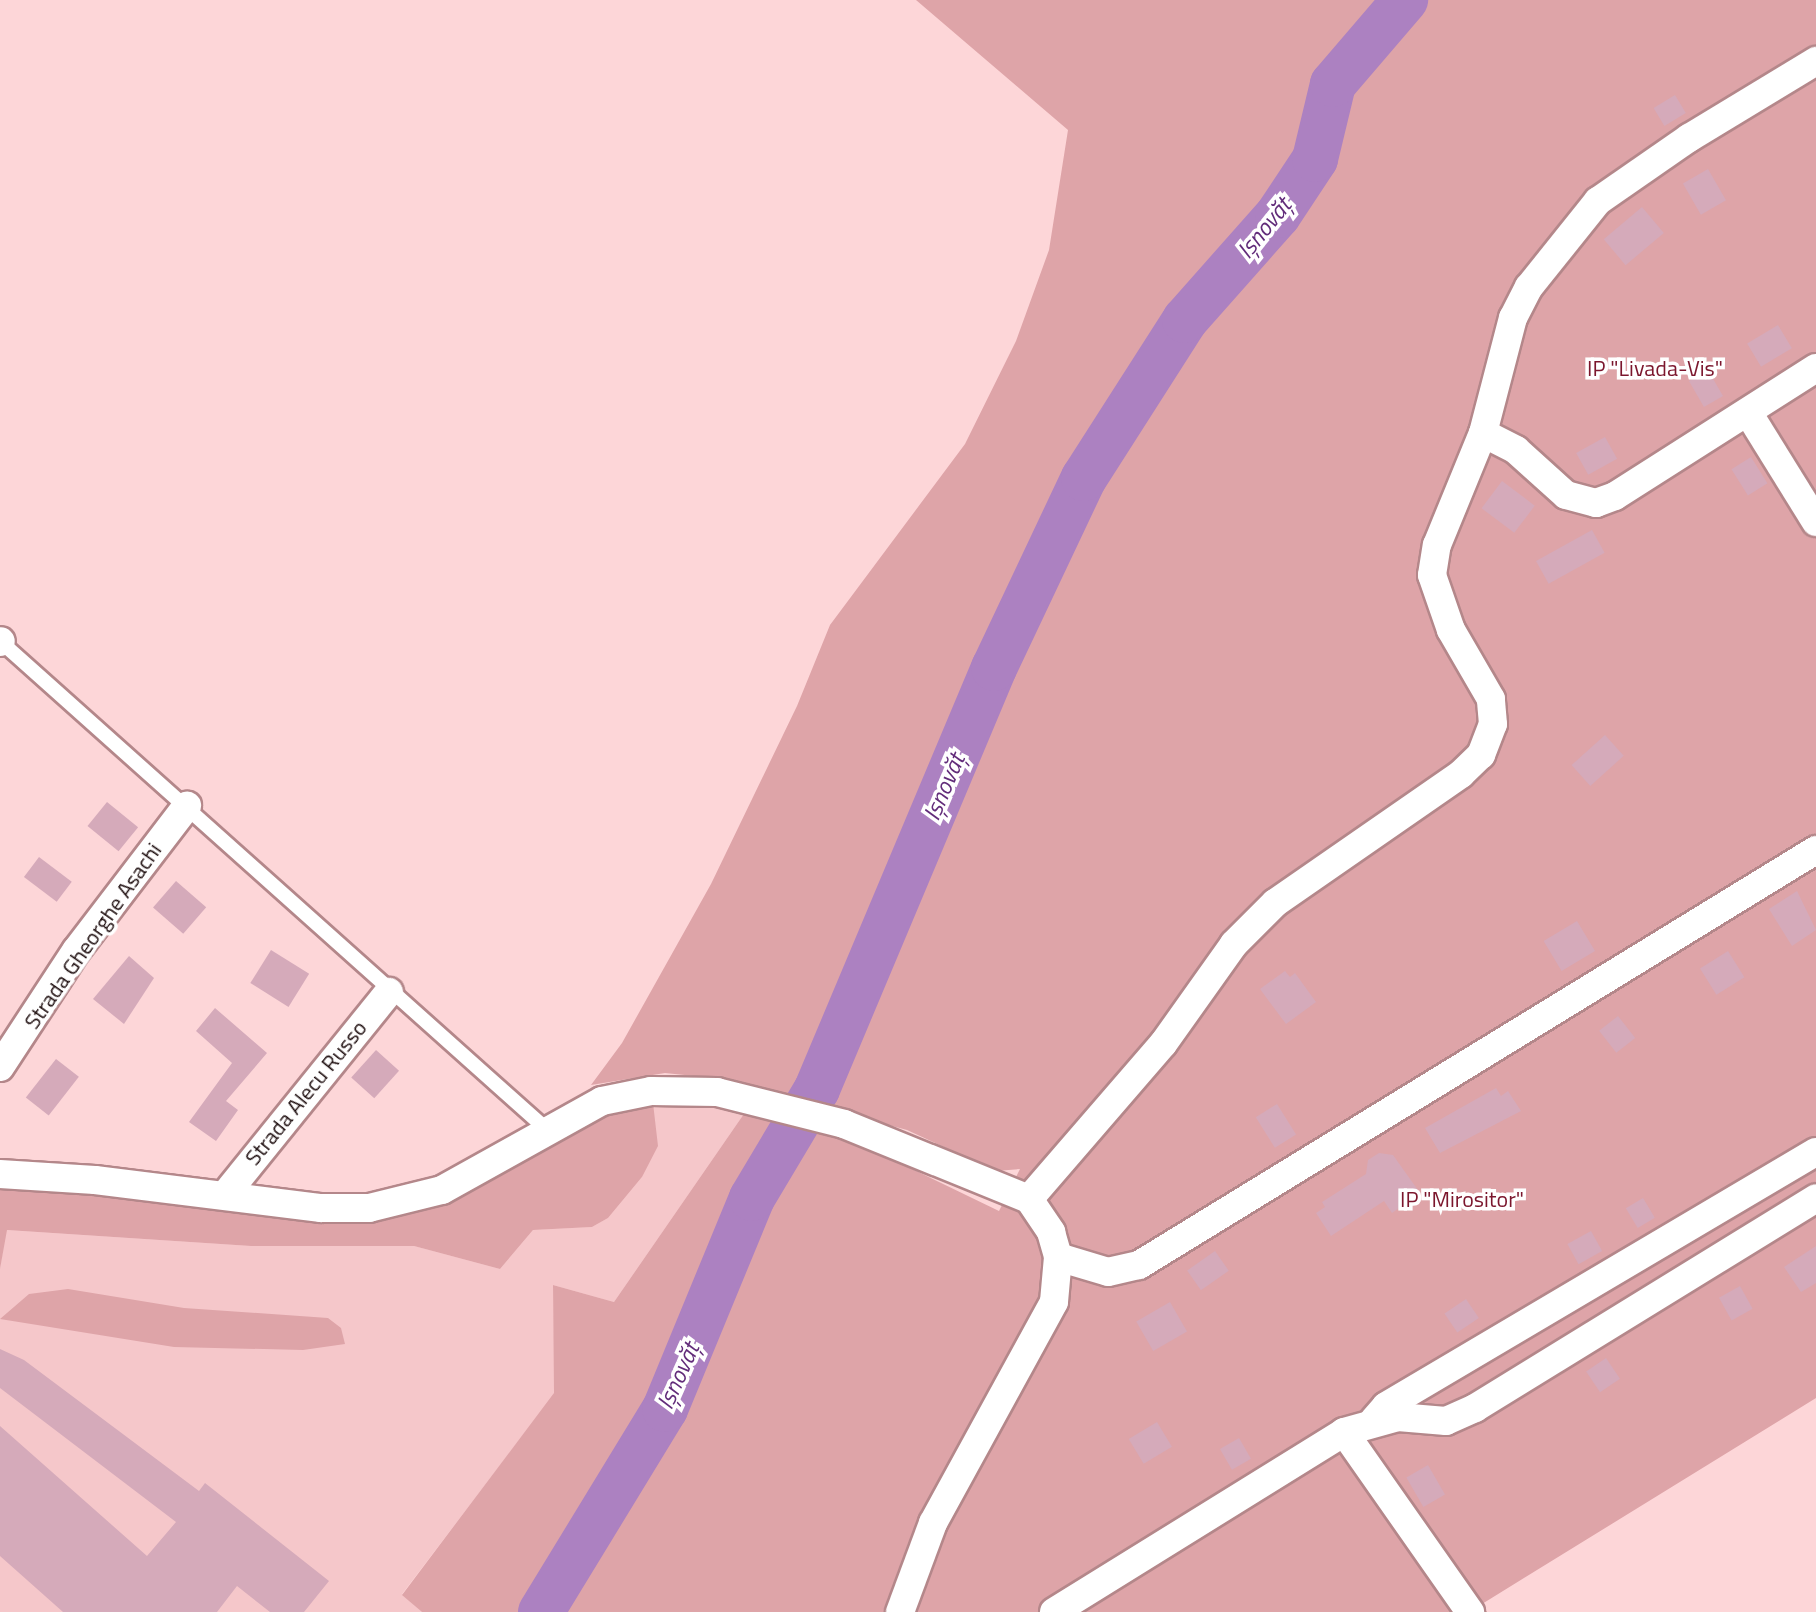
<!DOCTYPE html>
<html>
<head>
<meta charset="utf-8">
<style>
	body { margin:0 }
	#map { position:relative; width:1816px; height:1612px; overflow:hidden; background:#fdd6d8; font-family:"Titillium Web",sans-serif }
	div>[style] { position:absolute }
	.built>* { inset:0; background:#f5c7ca }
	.green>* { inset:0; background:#dea4a8 }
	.river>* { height:46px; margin:-23px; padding:0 23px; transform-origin:23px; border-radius:23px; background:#ac81c1 }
	.building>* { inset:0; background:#d5aaba; transform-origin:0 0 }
	.roads { filter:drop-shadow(2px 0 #b4878a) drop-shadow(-2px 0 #b4878a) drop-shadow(0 2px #b4878a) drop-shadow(0 -2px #b4878a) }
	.lane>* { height:14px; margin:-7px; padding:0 7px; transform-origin:7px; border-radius:7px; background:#fff }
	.street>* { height:28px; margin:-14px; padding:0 14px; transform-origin:14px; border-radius:14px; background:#fff }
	span { translate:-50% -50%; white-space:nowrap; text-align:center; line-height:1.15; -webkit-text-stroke:7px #fff; paint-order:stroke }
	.park-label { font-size:22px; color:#7b162d }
	.street-label { font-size:22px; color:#1e0e0f }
	.water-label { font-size:24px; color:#622c7a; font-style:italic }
</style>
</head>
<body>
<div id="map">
	<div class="built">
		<div style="clip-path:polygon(686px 1100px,748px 1108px,614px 1302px,553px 1285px,555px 1393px,402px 1594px,422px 1612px,0 1612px,0 1269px,6px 1230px,251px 1246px,414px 1246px,500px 1269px,533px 1230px,592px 1227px,608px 1218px,642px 1177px,653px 1103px)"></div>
	</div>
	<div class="green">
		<div style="clip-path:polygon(916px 0,1816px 0,1816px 1398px,1482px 1604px,1487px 1612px,422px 1612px,402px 1595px,554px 1393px,553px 1285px,614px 1302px,748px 1108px,846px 1137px,999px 1211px,1020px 1169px,996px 1171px,907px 1130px,714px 1078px,665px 1073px,591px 1085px,622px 1043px,711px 884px,797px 706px,830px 625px,965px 444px,1016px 341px,1049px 250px,1068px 130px)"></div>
		<div style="clip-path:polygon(653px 1103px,658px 1146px,642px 1177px,608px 1218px,592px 1227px,533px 1230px,500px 1269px,414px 1246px,251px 1246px,7px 1230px,0 1269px,0 1183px,366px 1220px,407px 1215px,452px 1203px,524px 1156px,609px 1111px)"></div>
		<div style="clip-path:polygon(68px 1289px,184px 1308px,328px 1318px,341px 1328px,345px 1344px,303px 1350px,174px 1347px,0 1319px,29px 1294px)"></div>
	</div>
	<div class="river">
		<div style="left:541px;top:1612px;width:238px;rotate:-58.6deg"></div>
		<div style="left:665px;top:1409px;width:228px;rotate:-67.6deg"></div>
		<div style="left:752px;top:1198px;width:127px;rotate:-59.2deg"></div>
		<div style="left:817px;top:1089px;width:457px;rotate:-67.2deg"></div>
		<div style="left:994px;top:668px;width:210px;rotate:-64.7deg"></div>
		<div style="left:1084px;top:478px;width:188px;rotate:-57.4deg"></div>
		<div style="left:1185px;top:320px;width:140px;rotate:-48.5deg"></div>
		<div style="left:1278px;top:215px;width:67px;rotate:-56.5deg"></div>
		<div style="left:1315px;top:159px;width:77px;rotate:-76.5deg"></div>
		<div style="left:1333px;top:84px;width:111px;rotate:-49.4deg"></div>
	</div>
	<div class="building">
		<div style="left:1675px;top:95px;width:21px;height:25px;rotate:59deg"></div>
		<div style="left:1708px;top:169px;width:36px;height:29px;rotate:60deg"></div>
		<div style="left:1642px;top:207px;width:34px;height:50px;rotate:50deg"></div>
		<div style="left:1778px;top:325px;width:27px;height:36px;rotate:59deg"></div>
		<div style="left:1708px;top:370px;width:30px;height:22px;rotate:60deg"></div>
		<div style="left:1605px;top:437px;width:25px;height:33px;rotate:61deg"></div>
		<div style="left:1751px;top:457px;width:31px;height:23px;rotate:58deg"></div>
		<div style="left:1502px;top:481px;width:41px;height:34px;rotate:37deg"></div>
		<div style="left:1592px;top:530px;width:26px;height:64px;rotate:61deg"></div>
		<div style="left:1605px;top:735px;width:28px;height:45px;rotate:48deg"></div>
		<div style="left:107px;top:802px;width:40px;height:31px;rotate:39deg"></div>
		<div style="left:39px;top:857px;width:41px;height:25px;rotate:37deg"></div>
		<div style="left:176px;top:881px;width:40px;height:35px;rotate:41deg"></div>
		<div style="clip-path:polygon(1797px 891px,1816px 930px,1792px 946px,1769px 909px)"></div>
		<div style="left:1577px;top:921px;width:35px;height:39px;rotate:59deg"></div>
		<div style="left:271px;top:950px;width:45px;height:39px;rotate:32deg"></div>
		<div style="left:1728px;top:951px;width:31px;height:33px;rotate:58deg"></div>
		<div style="clip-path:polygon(129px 956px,154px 978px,124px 1024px,93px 999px)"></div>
		<div style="clip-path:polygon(1285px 971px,1290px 977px,1295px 973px,1316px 1002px,1286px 1024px,1260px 989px)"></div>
		<div style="clip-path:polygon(215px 1008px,267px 1053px,226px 1101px,238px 1110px,216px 1141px,189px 1122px,232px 1063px,196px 1031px)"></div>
		<div style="left:1618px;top:1016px;width:28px;height:24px;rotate:52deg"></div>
		<div style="left:376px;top:1050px;width:31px;height:37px;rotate:42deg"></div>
		<div style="left:56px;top:1059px;width:29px;height:49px;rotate:38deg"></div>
		<div style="clip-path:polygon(1496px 1088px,1501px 1096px,1508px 1091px,1521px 1111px,1440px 1153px,1425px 1128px)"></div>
		<div style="left:1277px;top:1104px;width:36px;height:25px;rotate:58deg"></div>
		<div style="clip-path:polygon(1379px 1153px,1393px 1155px,1420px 1193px,1392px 1213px,1384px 1201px,1331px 1236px,1316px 1213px,1325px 1207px,1322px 1202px,1366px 1174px,1368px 1160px)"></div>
		<div style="left:1643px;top:1198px;width:23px;height:20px;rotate:59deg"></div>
		<div style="left:1591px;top:1231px;width:23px;height:27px;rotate:61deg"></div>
		<div style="clip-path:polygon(1816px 1246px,1816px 1283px,1801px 1292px,1784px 1267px)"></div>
		<div style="left:1215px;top:1251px;width:24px;height:34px;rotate:55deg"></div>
		<div style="left:1740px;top:1286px;width:26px;height:24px;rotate:61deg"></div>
		<div style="left:1466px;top:1299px;width:23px;height:26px;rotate:56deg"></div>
		<div style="left:1170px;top:1302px;width:34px;height:39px;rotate:60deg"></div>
		<div style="clip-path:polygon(0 1349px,24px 1360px,199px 1491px,205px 1483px,329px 1581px,304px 1612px,270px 1612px,237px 1586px,217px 1612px,63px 1612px,0 1556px,0 1426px,147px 1556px,176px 1522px,0 1388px)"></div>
		<div style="left:1606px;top:1358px;width:25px;height:24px;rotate:56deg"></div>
		<div style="left:1157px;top:1422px;width:29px;height:33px;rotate:59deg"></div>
		<div style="left:1239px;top:1438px;width:24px;height:22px;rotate:60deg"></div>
		<div style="left:1428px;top:1465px;width:34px;height:25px;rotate:60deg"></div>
	</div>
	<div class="roads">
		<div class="lane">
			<div style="left:0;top:641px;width:731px;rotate:41.78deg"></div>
		</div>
		<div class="street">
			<div style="left:1749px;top:414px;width:127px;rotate:58.2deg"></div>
			<div style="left:1483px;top:433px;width:37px;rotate:27deg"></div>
			<div style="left:1516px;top:450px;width:67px;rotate:42deg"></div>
			<div style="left:1566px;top:495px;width:31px;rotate:15deg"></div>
			<div style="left:1596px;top:503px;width:20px;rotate:-20deg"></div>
			<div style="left:1615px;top:496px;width:238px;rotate:-32.5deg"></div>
			<div style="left:0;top:642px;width:1px;rotate:-45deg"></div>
			<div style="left:0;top:1067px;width:139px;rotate:-56.8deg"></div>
			<div style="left:76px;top:951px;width:183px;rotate:-52.6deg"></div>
			<div style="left:0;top:1174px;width:95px;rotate:3.6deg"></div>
			<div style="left:95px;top:1180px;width:228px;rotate:7.1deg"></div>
			<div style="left:321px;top:1208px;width:48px"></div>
			<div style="left:369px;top:1208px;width:75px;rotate:-13.9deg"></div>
			<div style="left:442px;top:1190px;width:183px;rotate:-29.1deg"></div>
			<div style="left:602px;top:1101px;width:50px;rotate:-11.5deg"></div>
			<div style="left:651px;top:1091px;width:66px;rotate:0.9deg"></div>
			<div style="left:717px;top:1092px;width:131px;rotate:14.1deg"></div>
			<div style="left:844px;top:1124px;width:200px;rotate:22.1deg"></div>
			<div style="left:1029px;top:1199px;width:40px;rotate:56deg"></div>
			<div style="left:1051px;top:1232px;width:26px;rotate:74deg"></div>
			<div style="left:1058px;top:1257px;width:45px;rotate:95.1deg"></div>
			<div style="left:1054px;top:1302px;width:252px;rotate:118.7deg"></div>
			<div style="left:933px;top:1523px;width:95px;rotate:110.3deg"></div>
			<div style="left:225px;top:1195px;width:261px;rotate:-51.1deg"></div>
			<div style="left:1029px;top:1199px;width:205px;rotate:-49.2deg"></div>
			<div style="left:1163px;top:1044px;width:123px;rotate:-54.6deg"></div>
			<div style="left:1234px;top:944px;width:58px;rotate:-45deg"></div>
			<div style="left:1275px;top:903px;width:226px;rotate:-34.7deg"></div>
			<div style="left:1461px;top:774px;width:28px;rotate:-44deg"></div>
			<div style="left:1481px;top:755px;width:33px;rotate:-69deg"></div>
			<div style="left:1493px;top:724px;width:25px;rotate:-95deg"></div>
			<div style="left:1491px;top:699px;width:80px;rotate:-120.1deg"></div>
			<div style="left:1451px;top:630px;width:58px;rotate:-109.1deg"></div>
			<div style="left:1432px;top:575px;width:30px;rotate:-81deg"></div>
			<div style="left:1437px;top:545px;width:121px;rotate:-67.7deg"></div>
			<div style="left:1483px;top:433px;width:119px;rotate:-75.4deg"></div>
			<div style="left:1513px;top:318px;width:35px;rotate:-63deg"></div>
			<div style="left:1529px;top:287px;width:110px;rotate:-51.3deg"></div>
			<div style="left:1598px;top:201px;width:111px;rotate:-34.7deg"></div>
			<div style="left:1689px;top:138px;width:149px;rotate:-31.2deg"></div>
			<div style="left:1058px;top:1257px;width:52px;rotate:16.7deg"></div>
			<div style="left:1108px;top:1272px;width:32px;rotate:-13deg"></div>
			<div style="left:1139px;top:1265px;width:794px;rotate:-31.51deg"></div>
			<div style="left:1374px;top:1420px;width:18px;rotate:-49deg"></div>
			<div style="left:1386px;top:1406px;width:499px;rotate:-30.6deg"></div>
			<div style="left:1344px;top:1432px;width:220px;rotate:55deg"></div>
			<div style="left:1054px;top:1612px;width:341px;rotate:-31.8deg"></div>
			<div style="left:1344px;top:1432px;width:56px;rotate:-15.5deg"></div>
			<div style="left:1398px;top:1417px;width:48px;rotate:4.8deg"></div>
			<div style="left:1446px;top:1421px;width:32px;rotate:-24deg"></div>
			<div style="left:1475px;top:1408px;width:400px;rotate:-31.6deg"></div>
		</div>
	</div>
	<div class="park-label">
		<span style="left:1655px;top:369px">IP "Livada-Vis"</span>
		<span style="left:1462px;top:1200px">IP "Mirositor"</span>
	</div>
	<div class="street-label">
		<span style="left:93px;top:936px;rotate:-55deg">Strada Gheorghe Asachi</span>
		<span style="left:306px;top:1093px;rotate:-51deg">Strada Alecu Russo</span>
	</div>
	<div class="water-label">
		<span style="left:1264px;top:228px;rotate:-51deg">Ișnovăț</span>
		<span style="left:944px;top:787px;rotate:-67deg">Ișnovăț</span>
		<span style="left:678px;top:1376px;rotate:-66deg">Ișnovăț</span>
	</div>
</div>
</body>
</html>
